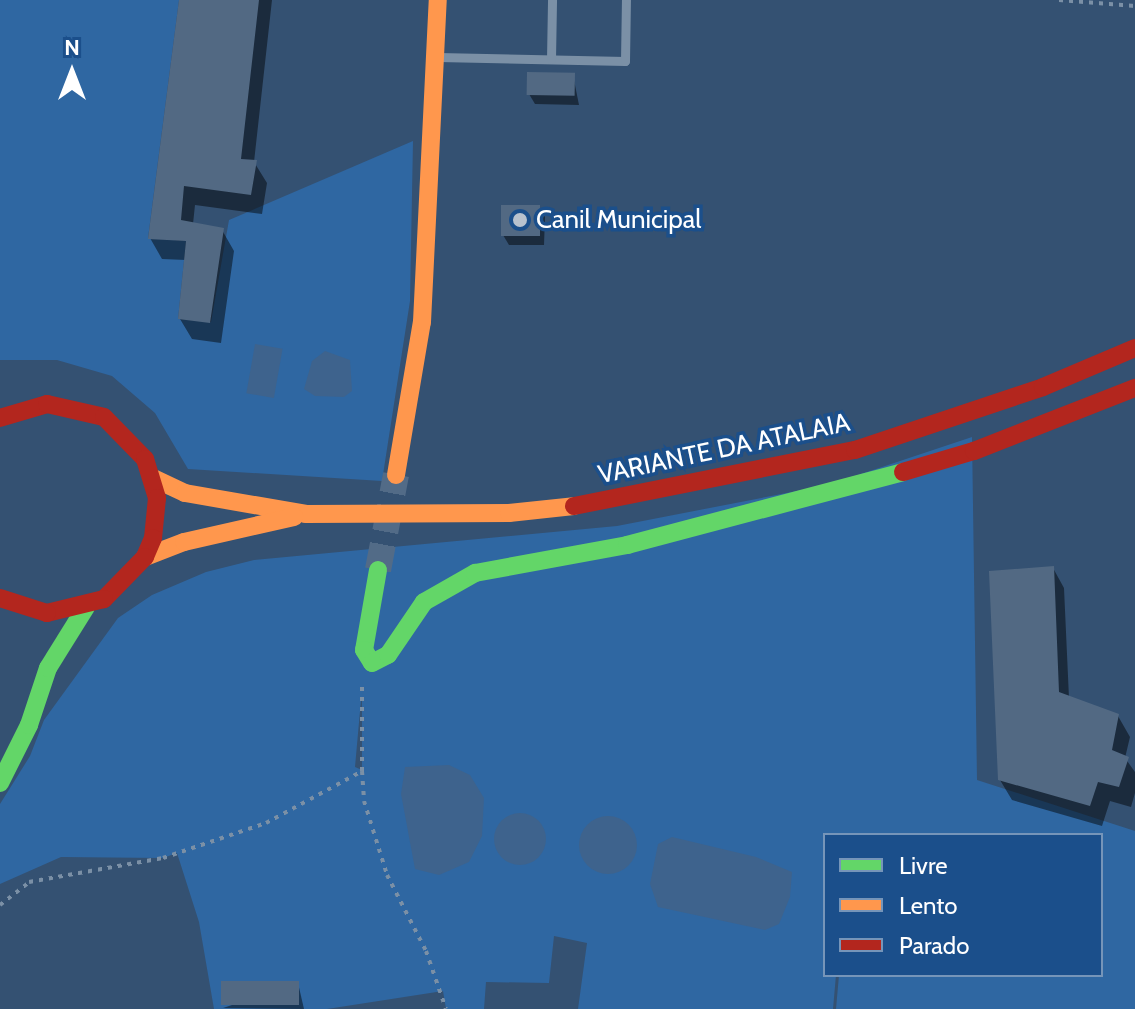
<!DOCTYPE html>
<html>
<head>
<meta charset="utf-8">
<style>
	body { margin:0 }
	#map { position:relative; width:1135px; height:1009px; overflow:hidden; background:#345172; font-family:Cabin,sans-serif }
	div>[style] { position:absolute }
	.green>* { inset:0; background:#2f67a2 }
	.water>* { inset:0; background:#3e638d; transform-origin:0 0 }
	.round { border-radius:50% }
	.shadow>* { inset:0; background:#0007 }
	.building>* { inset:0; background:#526983; transform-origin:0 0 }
	.secondary-tunnel>* { height:26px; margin-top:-13px; transform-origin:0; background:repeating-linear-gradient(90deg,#526b87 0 26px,transparent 0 39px) }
	.path>* { height:4px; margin-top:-2px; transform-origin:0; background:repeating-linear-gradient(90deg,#7b90a6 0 4px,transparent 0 10px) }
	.lane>* { height:9px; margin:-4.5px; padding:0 4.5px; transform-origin:4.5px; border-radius:4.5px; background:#7b90a6 }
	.fast>* { height:18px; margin:-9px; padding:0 9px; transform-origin:9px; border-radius:9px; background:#63d668 }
	.slow>* { height:18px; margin:-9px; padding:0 9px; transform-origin:9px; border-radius:9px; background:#ff974d }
	.jam>* { height:18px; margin:-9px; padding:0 9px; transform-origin:9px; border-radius:9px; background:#b3261e }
	.dots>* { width:22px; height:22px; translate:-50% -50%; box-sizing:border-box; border:4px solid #1b4f8b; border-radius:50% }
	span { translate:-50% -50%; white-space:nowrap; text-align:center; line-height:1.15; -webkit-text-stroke:7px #1b4f8b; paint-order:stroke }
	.poi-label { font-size:26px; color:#fff }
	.left { translate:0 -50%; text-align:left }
	.street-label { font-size:26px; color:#fff }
	.legend { position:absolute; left:823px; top:833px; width:280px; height:144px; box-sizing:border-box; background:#1b4f8b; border:2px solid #7695b9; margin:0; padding:10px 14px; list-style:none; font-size:24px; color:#fff }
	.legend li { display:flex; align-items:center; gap:16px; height:40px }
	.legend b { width:40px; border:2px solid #7695b9 }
	.north { position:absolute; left:32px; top:32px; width:80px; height:80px; -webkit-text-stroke:6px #1b4f8b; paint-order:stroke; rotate:0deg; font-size:22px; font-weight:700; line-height:32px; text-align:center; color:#fff }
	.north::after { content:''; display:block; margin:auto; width:28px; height:36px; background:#fff; clip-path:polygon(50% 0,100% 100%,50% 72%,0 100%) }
</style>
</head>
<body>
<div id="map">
	<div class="green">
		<div style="clip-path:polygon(0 0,179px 0,148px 238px,186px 241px,178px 319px,211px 322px,229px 220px,413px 141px,410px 301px,382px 481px,188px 469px,155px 413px,112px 376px,57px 360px,0 360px)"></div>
		<div style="clip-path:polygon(evenodd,972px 437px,977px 780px,1135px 831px,1135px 1009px,836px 1009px,839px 975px,1101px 975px,1101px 835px,825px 835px,825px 975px,836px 975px,833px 1009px,578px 1009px,587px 943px,554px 936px,549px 983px,486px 982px,484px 1009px,446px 1009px,443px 991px,327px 1009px,214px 1009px,199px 922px,177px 853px,163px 858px,61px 857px,0 884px,0 804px,30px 756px,44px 720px,118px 618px,152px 595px,206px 572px,254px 560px,617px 526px,828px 485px,972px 437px,361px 700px,362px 700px,362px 770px,355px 767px,361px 700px)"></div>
	</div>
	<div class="water">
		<div style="left:255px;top:344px;width:28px;height:50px;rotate:10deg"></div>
		<div style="clip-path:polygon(325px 351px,350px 360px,352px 391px,344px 397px,315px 396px,304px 389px,312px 361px)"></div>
		<div style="clip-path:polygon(449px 765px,470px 775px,484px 798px,482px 836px,469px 862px,439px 875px,415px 869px,401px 794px,405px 767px)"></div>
		<div class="round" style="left:494px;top:813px;width:52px;height:52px"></div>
		<div class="round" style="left:579px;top:816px;width:58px;height:58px"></div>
		<div style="clip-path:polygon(672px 837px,756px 857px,792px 872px,790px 897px,779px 924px,765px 930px,658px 907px,650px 884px,658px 844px)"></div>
	</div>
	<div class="shadow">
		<div style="clip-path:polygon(181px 0,272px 0,254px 162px,267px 183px,262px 214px,195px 205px,193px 224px,222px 230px,234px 251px,221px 343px,192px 339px,180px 319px,186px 260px,162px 259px,150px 238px)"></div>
		<div style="clip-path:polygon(573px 75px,579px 105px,535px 104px,529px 94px)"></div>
		<div style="clip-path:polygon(539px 207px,545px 217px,544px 245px,509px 245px,503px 235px)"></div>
		<div style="clip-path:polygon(1053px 568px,1064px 588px,1069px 698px,1118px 716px,1130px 737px,1125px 758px,1135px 772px,1135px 793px,1131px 807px,1110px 801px,1102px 826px,1012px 800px,1000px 780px)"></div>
		<div style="clip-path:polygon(298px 983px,304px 1009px,223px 1008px)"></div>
	</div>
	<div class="building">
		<div style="clip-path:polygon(179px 0,259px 0,241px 159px,257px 160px,251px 195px,184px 186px,181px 220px,224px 228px,210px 323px,178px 319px,186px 241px,148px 239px)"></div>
		<div style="left:527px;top:72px;width:48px;height:23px;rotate:1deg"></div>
		<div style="left:501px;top:205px;width:39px;height:31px"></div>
		<div style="clip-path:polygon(1054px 566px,1059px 692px,1119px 714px,1112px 750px,1129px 757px,1119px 787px,1098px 782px,1090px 806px,998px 780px,989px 571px)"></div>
		<div style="left:299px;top:981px;width:24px;height:78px;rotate:90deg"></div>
	</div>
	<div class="secondary-tunnel">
		<div style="left:378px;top:570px;width:97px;rotate:-79.3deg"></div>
	</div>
	<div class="path">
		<div style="left:1059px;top:0;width:76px;rotate:4.5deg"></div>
		<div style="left:362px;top:771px;width:30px;rotate:86deg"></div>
		<div style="left:364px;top:801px;width:77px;rotate:72.7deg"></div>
		<div style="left:387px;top:875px;width:85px;rotate:62.8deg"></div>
		<div style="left:426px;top:951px;width:61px;rotate:71deg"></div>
		<div style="left:0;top:905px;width:37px;rotate:-38deg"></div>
		<div style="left:29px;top:882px;width:136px;rotate:-10.2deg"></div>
		<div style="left:163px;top:858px;width:109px;rotate:-18.8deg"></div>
		<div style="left:266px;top:823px;width:109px;rotate:-28.4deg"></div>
		<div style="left:362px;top:771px;width:86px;rotate:-90deg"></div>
	</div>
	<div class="lane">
		<div style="left:438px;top:57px;width:187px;rotate:1.2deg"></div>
		<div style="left:625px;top:61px;width:61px;rotate:-89.1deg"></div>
		<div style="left:551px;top:59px;width:59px;rotate:-89deg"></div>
	</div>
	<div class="fast">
		<div style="left:378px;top:570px;width:81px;rotate:99.9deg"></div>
		<div style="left:364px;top:650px;width:15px;rotate:58deg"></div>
		<div style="left:372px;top:663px;width:18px;rotate:-27deg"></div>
		<div style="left:388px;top:655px;width:64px;rotate:-55.8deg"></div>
		<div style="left:424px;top:602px;width:59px;rotate:-29.6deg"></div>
		<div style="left:475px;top:573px;width:155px;rotate:-10.4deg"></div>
		<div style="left:627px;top:545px;width:285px;rotate:-14.8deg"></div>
		<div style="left:0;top:783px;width:65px;rotate:-63.4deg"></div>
		<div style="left:29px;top:725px;width:60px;rotate:-71.6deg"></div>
		<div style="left:48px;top:668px;width:72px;rotate:-58.1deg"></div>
	</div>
	<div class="slow">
		<div style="left:396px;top:475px;width:155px;rotate:-80.4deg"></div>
		<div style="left:422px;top:322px;width:322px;rotate:-87.2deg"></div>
		<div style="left:153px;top:478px;width:35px;rotate:25deg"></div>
		<div style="left:185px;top:493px;width:123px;rotate:9.8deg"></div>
		<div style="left:306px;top:514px;width:203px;rotate:-0.3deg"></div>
		<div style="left:509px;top:513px;width:65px;rotate:-6.1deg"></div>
		<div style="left:145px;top:557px;width:42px;rotate:-21deg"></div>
		<div style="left:184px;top:542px;width:113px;rotate:-12.8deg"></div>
	</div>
	<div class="jam">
		<div style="left:0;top:418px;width:49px;rotate:-16.6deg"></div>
		<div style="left:47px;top:404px;width:58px;rotate:12.8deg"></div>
		<div style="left:104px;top:417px;width:59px;rotate:45.7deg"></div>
		<div style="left:145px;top:459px;width:41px;rotate:72.9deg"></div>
		<div style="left:157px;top:498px;width:40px;rotate:95.7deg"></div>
		<div style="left:153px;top:538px;width:21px;rotate:113deg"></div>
		<div style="left:145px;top:557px;width:59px;rotate:134.3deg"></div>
		<div style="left:104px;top:599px;width:59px;rotate:166.2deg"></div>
		<div style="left:47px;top:613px;width:49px;rotate:-162.3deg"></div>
		<div style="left:903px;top:472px;width:74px;rotate:-16.5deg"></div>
		<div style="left:974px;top:451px;width:173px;rotate:-21.4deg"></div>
		<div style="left:574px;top:506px;width:287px;rotate:-11.3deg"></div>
		<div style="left:855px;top:450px;width:198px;rotate:-18.5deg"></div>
		<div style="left:1043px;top:387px;width:100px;rotate:-23deg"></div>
	</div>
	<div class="dots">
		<div style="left:520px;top:220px;background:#b8c2ce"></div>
	</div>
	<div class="poi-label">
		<span class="left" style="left:536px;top:220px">Canil Municipal</span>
	</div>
	<div class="street-label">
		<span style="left:724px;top:449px;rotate:-12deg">VARIANTE DA ATALAIA</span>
	</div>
	<ul class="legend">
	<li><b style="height:10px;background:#63d668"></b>Livre</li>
	<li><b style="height:10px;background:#ff974d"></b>Lento</li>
	<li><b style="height:10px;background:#b3261e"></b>Parado</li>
	</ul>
	<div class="north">N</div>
</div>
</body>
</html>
